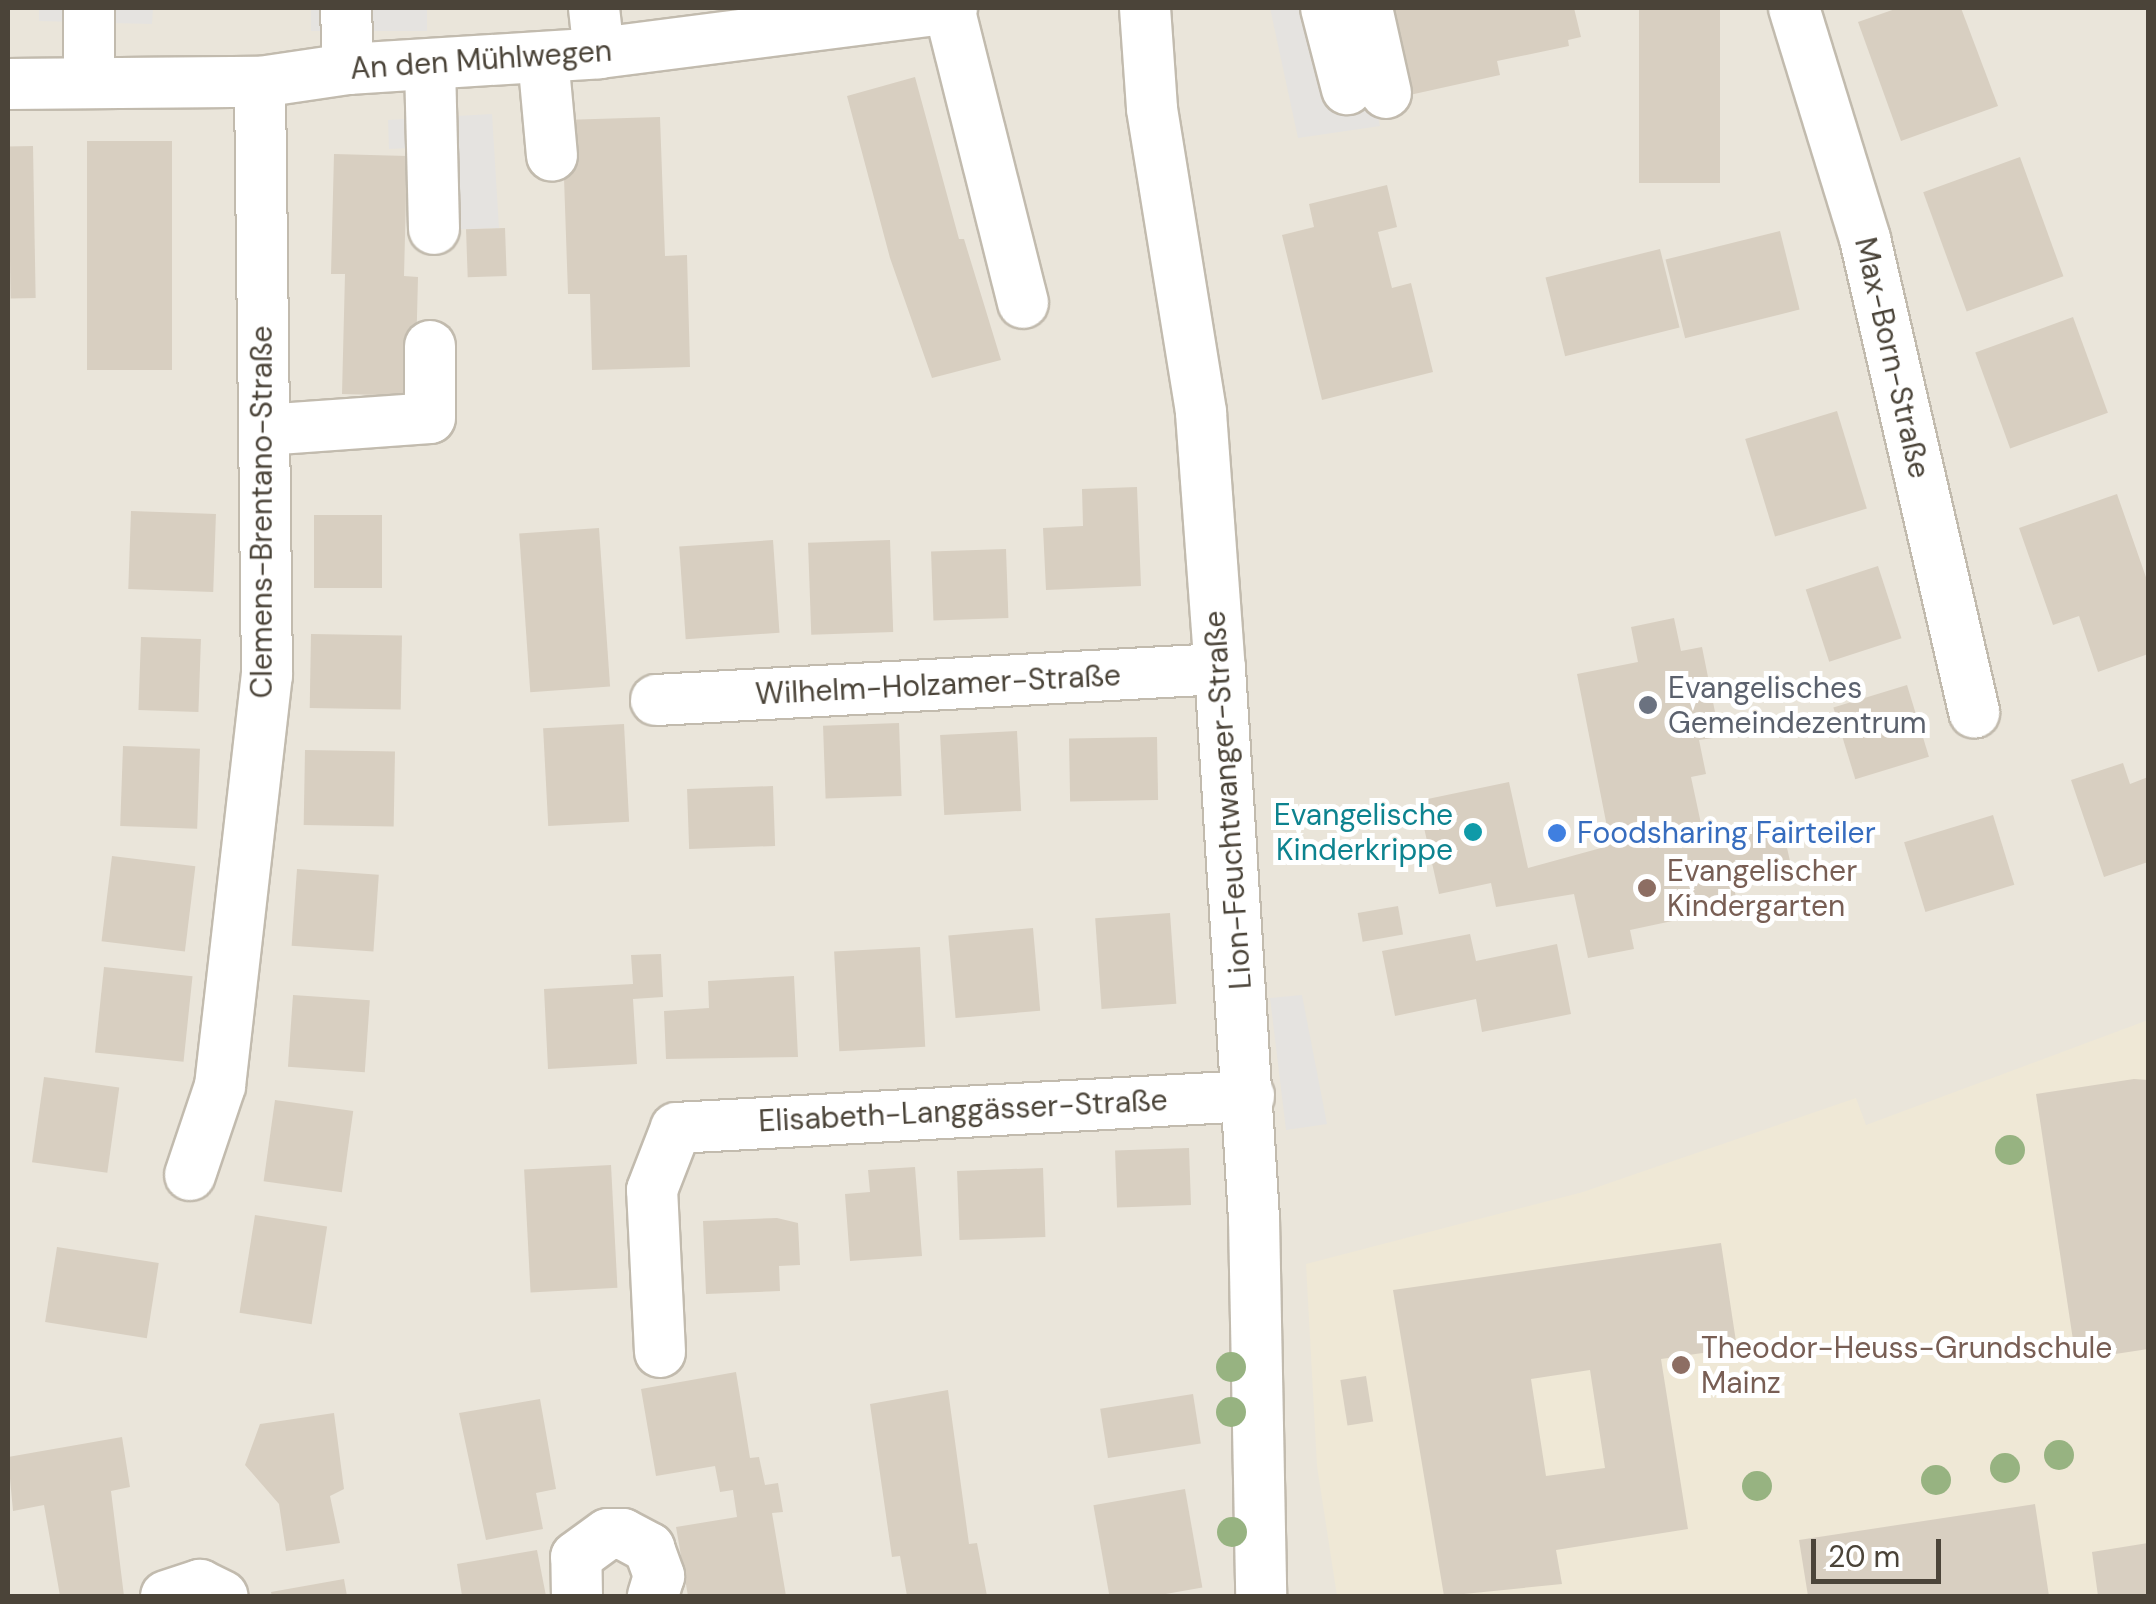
<!DOCTYPE html>
<html>
<head>
<meta charset="utf-8">
<style>
	body { margin:0 }
	#map { position:relative; width:2156px; height:1604px; overflow:hidden; background:#f6f3ec; font-family:"DM Sans",sans-serif }
	div>[style] { position:absolute }
	.residential>* { inset:0; background:#eae5da; transform-origin:0 0 }
	.education>* { inset:0; background:#efe8d6 }
	.parking>* { inset:0; background:#e5e3e0; transform-origin:0 0 }
	.building>* { inset:0; background:#d8cfc1; transform-origin:0 0 }
	.roads { filter:drop-shadow(2px 0 #c2bbae) drop-shadow(-2px 0 #c2bbae) drop-shadow(0 2px #c2bbae) drop-shadow(0 -2px #c2bbae) }
	.minor>* { height:50px; margin:-25px; padding:0 25px; transform-origin:25px; border-radius:25px; background:#fff }
	.trees>* { width:30px; height:30px; margin:-15px; border-radius:50%; background:#97b381 }
	.dots>* { width:28px; height:28px; translate:-50% -50%; box-sizing:border-box; border:5px solid #fff; border-radius:50% }
	span { translate:-50% -50%; white-space:nowrap; text-align:center; line-height:1.15; -webkit-text-stroke:10px #fff; paint-order:stroke }
	.street-label { font-size:30px; color:#4b4439 }
	.worship-label { font-size:30px; color:#5b616d }
	.left { translate:0 -50%; text-align:left }
	.culture-label { font-size:30px; color:#0d838f }
	.right { translate:-100% -50%; text-align:right }
	.shop-label { font-size:30px; color:#366cbe }
	.education-label { font-size:30px; color:#785e54 }
	.frame { position:absolute; inset:0; border:10px solid #4b4439; pointer-events:none }
	.scale { position:absolute; left:1811px; top:1539px; width:130px; height:45px; box-sizing:border-box; border:5px solid #4b4439; border-top:0; padding-left:12px; font-size:30px; line-height:35px; white-space:nowrap; color:#4b4439; -webkit-text-stroke:8px #fff; paint-order:stroke }
</style>
</head>
<body>
<div id="map">
	<div class="residential">
		<div style="left:8px;top:8px;width:2140px;height:1588px"></div>
	</div>
	<div class="education">
		<div style="clip-path:polygon(2148px 1020px,2148px 1596px,1337px 1596px,1317px 1466px,1306px 1264px,1583px 1192px,1856px 1098px,1866px 1125px)"></div>
	</div>
	<div class="parking">
		<div style="clip-path:polygon(39px 8px,153px 8px,152px 24px,39px 21px)"></div>
		<div style="left:311px;top:8px;width:116px;height:23px"></div>
		<div style="clip-path:polygon(1270px 8px,1355px 8px,1380px 126px,1298px 138px)"></div>
		<div style="clip-path:polygon(492px 114px,499px 228px,415px 231px,409px 148px,389px 149px,388px 120px)"></div>
		<div style="clip-path:polygon(1302px 995px,1327px 1124px,1286px 1130px,1270px 998px)"></div>
	</div>
	<div class="building">
		<div style="clip-path:polygon(1377px 8px,1574px 8px,1581px 37px,1568px 40px,1569px 46px,1497px 61px,1500px 75px,1396px 98px)"></div>
		<div style="left:1639px;top:8px;width:81px;height:175px"></div>
		<div style="clip-path:polygon(1898px 8px,1961px 8px,1998px 106px,1901px 141px,1858px 22px)"></div>
		<div style="clip-path:polygon(915px 77px,959px 239px,964px 239px,1001px 360px,932px 378px,890px 258px,847px 96px)"></div>
		<div style="clip-path:polygon(660px 117px,665px 256px,687px 255px,690px 367px,592px 370px,590px 294px,568px 294px,562px 120px)"></div>
		<div style="left:87px;top:141px;width:85px;height:229px"></div>
		<div style="left:33px;top:146px;width:152px;height:25px;rotate:89deg"></div>
		<div style="clip-path:polygon(334px 154px,407px 156px,404px 276px,418px 277px,415px 396px,342px 394px,345px 274px,331px 274px)"></div>
		<div style="left:2020px;top:157px;width:127px;height:103px;rotate:70deg"></div>
		<div style="clip-path:polygon(1387px 185px,1397px 227px,1378px 232px,1392px 288px,1411px 283px,1433px 372px,1322px 400px,1282px 235px,1314px 227px,1309px 204px)"></div>
		<div style="left:505px;top:228px;width:48px;height:39px;rotate:88deg"></div>
		<div style="left:1780px;top:231px;width:81px;height:118px;rotate:76deg"></div>
		<div style="left:1660px;top:249px;width:81px;height:118px;rotate:76deg"></div>
		<div style="left:2073px;top:317px;width:102px;height:104px;rotate:70deg"></div>
		<div style="left:1837px;top:411px;width:102px;height:96px;rotate:73deg"></div>
		<div style="clip-path:polygon(1137px 487px,1141px 586px,1046px 590px,1043px 528px,1083px 526px,1082px 489px)"></div>
		<div style="clip-path:polygon(2117px 494px,2148px 583px,2148px 654px,2098px 672px,2079px 616px,2053px 625px,2019px 528px)"></div>
		<div style="left:131px;top:511px;width:85px;height:78px;rotate:2deg"></div>
		<div style="left:314px;top:515px;width:68px;height:73px"></div>
		<div style="left:599px;top:528px;width:159px;height:80px;rotate:86deg"></div>
		<div style="left:773px;top:540px;width:93px;height:94px;rotate:86deg"></div>
		<div style="left:890px;top:540px;width:92px;height:82px;rotate:88deg"></div>
		<div style="left:1006px;top:549px;width:69px;height:75px;rotate:88deg"></div>
		<div style="left:1878px;top:566px;width:76px;height:76px;rotate:72deg"></div>
		<div style="clip-path:polygon(1674px 618px,1681px 651px,1702px 647px,1720px 737px,1699px 740px,1706px 774px,1691px 777px,1706px 847px,1720px 844px,1718px 834px,1781px 821px,1792px 870px,1733px 883px,1738px 907px,1630px 930px,1634px 949px,1588px 958px,1574px 894px,1496px 907px,1491px 883px,1439px 894px,1418px 801px,1509px 782px,1528px 868px,1601px 848px,1599px 839px,1609px 837px,1577px 674px,1638px 662px,1631px 627px)"></div>
		<div style="left:311px;top:634px;width:91px;height:74px;rotate:1deg"></div>
		<div style="left:141px;top:637px;width:60px;height:73px;rotate:2deg"></div>
		<div style="left:1907px;top:685px;width:75px;height:77px;rotate:73deg"></div>
		<div style="left:899px;top:723px;width:73px;height:76px;rotate:88deg"></div>
		<div style="left:624px;top:724px;width:98px;height:81px;rotate:87deg"></div>
		<div style="left:1017px;top:731px;width:80px;height:77px;rotate:87deg"></div>
		<div style="left:1157px;top:737px;width:63px;height:88px;rotate:89deg"></div>
		<div style="left:123px;top:746px;width:77px;height:80px;rotate:2deg"></div>
		<div style="left:305px;top:750px;width:90px;height:75px;rotate:1deg"></div>
		<div style="clip-path:polygon(2123px 763px,2130px 784px,2148px 777px,2148px 862px,2104px 877px,2071px 780px)"></div>
		<div style="left:773px;top:786px;width:60px;height:86px;rotate:88deg"></div>
		<div style="left:1993px;top:815px;width:73px;height:93px;rotate:73deg"></div>
		<div style="left:112px;top:856px;width:84px;height:86px;rotate:7deg"></div>
		<div style="left:297px;top:869px;width:82px;height:77px;rotate:4deg"></div>
		<div style="left:1398px;top:906px;width:29px;height:41px;rotate:80deg"></div>
		<div style="left:1170px;top:913px;width:91px;height:75px;rotate:86deg"></div>
		<div style="left:1033px;top:928px;width:83px;height:85px;rotate:85deg"></div>
		<div style="clip-path:polygon(1470px 934px,1476px 961px,1557px 944px,1571px 1014px,1482px 1032px,1476px 999px,1395px 1016px,1382px 951px)"></div>
		<div style="left:920px;top:947px;width:100px;height:86px;rotate:87deg"></div>
		<div style="clip-path:polygon(661px 954px,663px 997px,633px 999px,637px 1064px,548px 1069px,544px 989px,633px 984px,631px 955px)"></div>
		<div style="left:104px;top:967px;width:89px;height:86px;rotate:6deg"></div>
		<div style="clip-path:polygon(794px 976px,798px 1057px,666px 1059px,664px 1011px,709px 1008px,708px 981px)"></div>
		<div style="left:293px;top:995px;width:77px;height:72px;rotate:4deg"></div>
		<div style="left:44px;top:1077px;width:76px;height:86px;rotate:8deg"></div>
		<div style="clip-path:polygon(2134px 1079px,2148px 1080px,2148px 1349px,2076px 1360px,2036px 1094px)"></div>
		<div style="left:275px;top:1100px;width:79px;height:82px;rotate:8deg"></div>
		<div style="left:1189px;top:1148px;width:57px;height:74px;rotate:88deg"></div>
		<div style="left:611px;top:1165px;width:123px;height:87px;rotate:87deg"></div>
		<div style="clip-path:polygon(915px 1167px,922px 1256px,850px 1261px,845px 1194px,870px 1192px,868px 1170px)"></div>
		<div style="left:1043px;top:1168px;width:69px;height:86px;rotate:88deg"></div>
		<div style="left:255px;top:1215px;width:73px;height:99px;rotate:9deg"></div>
		<div style="clip-path:polygon(777px 1218px,798px 1223px,800px 1265px,779px 1266px,780px 1291px,706px 1294px,703px 1221px)"></div>
		<div style="clip-path:polygon(evenodd,1721px 1243px,1737px 1348px,1661px 1359px,1688px 1529px,1556px 1550px,1562px 1584px,1444px 1596px,1393px 1290px,1721px 1243px,1590px 1370px,1605px 1468px,1546px 1476px,1531px 1379px,1590px 1370px)"></div>
		<div style="left:57px;top:1247px;width:103px;height:76px;rotate:9deg"></div>
		<div style="clip-path:polygon(736px 1372px,750px 1458px,759px 1457px,765px 1485px,778px 1483px,783px 1512px,772px 1513px,786px 1596px,688px 1596px,676px 1527px,737px 1517px,733px 1490px,720px 1492px,715px 1466px,656px 1476px,641px 1389px)"></div>
		<div style="left:1366px;top:1376px;width:46px;height:26px;rotate:81deg"></div>
		<div style="clip-path:polygon(948px 1390px,969px 1544px,977px 1543px,987px 1596px,907px 1596px,900px 1556px,892px 1557px,870px 1404px)"></div>
		<div style="left:1193px;top:1394px;width:50px;height:94px;rotate:81deg"></div>
		<div style="clip-path:polygon(540px 1399px,556px 1489px,536px 1493px,543px 1529px,486px 1540px,459px 1413px)"></div>
		<div style="clip-path:polygon(334px 1413px,344px 1489px,330px 1496px,340px 1543px,286px 1551px,279px 1504px,245px 1465px,260px 1424px)"></div>
		<div style="clip-path:polygon(122px 1437px,130px 1487px,111px 1491px,124px 1596px,60px 1596px,44px 1505px,13px 1511px,8px 1457px)"></div>
		<div style="left:1185px;top:1489px;width:100px;height:93px;rotate:80deg"></div>
		<div style="clip-path:polygon(2035px 1504px,2049px 1596px,1808px 1596px,1799px 1540px)"></div>
		<div style="clip-path:polygon(2148px 1543px,2148px 1596px,2098px 1596px,2092px 1552px)"></div>
		<div style="clip-path:polygon(537px 1550px,546px 1596px,462px 1596px,457px 1564px)"></div>
		<div style="clip-path:polygon(344px 1579px,347px 1596px,272px 1596px,271px 1592px)"></div>
	</div>
	<div class="roads">
		<div class="minor">
			<div style="left:89px;top:8px;width:75px;rotate:90deg"></div>
			<div style="left:346px;top:8px;width:61px;rotate:88.1deg"></div>
			<div style="left:594px;top:8px;width:45px;rotate:83.7deg"></div>
			<div style="left:949px;top:8px;width:304px;rotate:75.9deg"></div>
			<div style="left:1145px;top:8px;width:101px;rotate:86deg"></div>
			<div style="left:1152px;top:109px;width:308px;rotate:80.8deg"></div>
			<div style="left:1201px;top:413px;width:257px;rotate:85.8deg"></div>
			<div style="left:1220px;top:669px;width:550px;rotate:86.46deg"></div>
			<div style="left:1254px;top:1218px;width:378px;rotate:88.9deg"></div>
			<div style="left:1326px;top:8px;width:84px;rotate:75.5deg"></div>
			<div style="left:1367px;top:8px;width:87px;rotate:77.4deg"></div>
			<div style="left:1794px;top:8px;width:242px;rotate:72.9deg"></div>
			<div style="left:1865px;top:239px;width:486px;rotate:77deg"></div>
			<div style="left:543px;top:57px;width:99px;rotate:84.8deg"></div>
			<div style="left:430px;top:65px;width:164px;rotate:88.6deg"></div>
			<div style="left:8px;top:84px;width:252px;rotate:-0.5deg"></div>
			<div style="left:260px;top:82px;width:89px;rotate:-8.4deg"></div>
			<div style="left:348px;top:69px;width:252px;rotate:-3.6deg"></div>
			<div style="left:599px;top:53px;width:356px;rotate:-7.3deg"></div>
			<div style="left:264px;top:430px;width:166px;rotate:-4.1deg"></div>
			<div style="left:430px;top:418px;width:72px;rotate:-90deg"></div>
			<div style="left:656px;top:700px;width:565px;rotate:-3.15deg"></div>
			<div style="left:190px;top:1175px;width:94px;rotate:-71.4deg"></div>
			<div style="left:220px;top:1086px;width:413px;rotate:-83.5deg"></div>
			<div style="left:267px;top:676px;width:594px;rotate:-90.68deg"></div>
			<div style="left:660px;top:1352px;width:162px;rotate:-92.8deg"></div>
			<div style="left:652px;top:1190px;width:66px;rotate:-68.8deg"></div>
			<div style="left:676px;top:1128px;width:574px;rotate:-3.2deg"></div>
			<div style="left:166px;top:1596px;width:36px;rotate:-18deg"></div>
			<div style="left:200px;top:1585px;width:25px;rotate:26deg"></div>
			<div style="left:577px;top:1596px;width:39px;rotate:-91deg"></div>
			<div style="left:576px;top:1557px;width:39px;rotate:-36deg"></div>
			<div style="left:608px;top:1534px;width:15px"></div>
			<div style="left:623px;top:1534px;width:30px;rotate:28deg"></div>
			<div style="left:649px;top:1548px;width:30px;rotate:70deg"></div>
			<div style="left:659px;top:1576px;width:21px;rotate:107deg"></div>
		</div>
	</div>
	<div class="trees">
		<div style="left:2010px;top:1150px"></div>
		<div style="left:1231px;top:1367px"></div>
		<div style="left:1231px;top:1412px"></div>
		<div style="left:2059px;top:1455px"></div>
		<div style="left:2005px;top:1468px"></div>
		<div style="left:1936px;top:1480px"></div>
		<div style="left:1757px;top:1486px"></div>
		<div style="left:1232px;top:1532px"></div>
	</div>
	<div class="dots">
		<div style="left:1648px;top:705px;background:#6b7280"></div>
		<div style="left:1473px;top:832px;background:#0f9aa8"></div>
		<div style="left:1557px;top:833px;background:#3f7fe0"></div>
		<div style="left:1647px;top:888px;background:#8d6e63"></div>
		<div style="left:1681px;top:1365px;background:#8d6e63"></div>
	</div>
	<div class="street-label">
		<span style="left:481px;top:60px;rotate:-4deg">An den Mühlwegen</span>
		<span style="left:1892px;top:358px;rotate:77deg">Max-Born-Straße</span>
		<span style="left:262px;top:512px;rotate:-90deg">Clemens-Brentano-Straße</span>
		<span style="left:938px;top:685px;rotate:-3deg">Wilhelm-Holzamer-Straße</span>
		<span style="left:1228px;top:800px;rotate:-94deg">Lion-Feuchtwanger-Straße</span>
		<span style="left:963px;top:1111px;rotate:-3deg">Elisabeth-Langgässer-Straße</span>
	</div>
	<div class="worship-label">
		<span class="left" style="left:1668px;top:705px">Evangelisches<br>Gemeindezentrum</span>
	</div>
	<div class="culture-label">
		<span class="right" style="left:1453px;top:832px">Evangelische<br>Kinderkrippe</span>
	</div>
	<div class="shop-label">
		<span class="left" style="left:1577px;top:833px">Foodsharing Fairteiler</span>
	</div>
	<div class="education-label">
		<span class="left" style="left:1667px;top:888px">Evangelischer<br>Kindergarten</span>
		<span class="left" style="left:1701px;top:1365px">Theodor-Heuss-Grundschule<br>Mainz</span>
	</div>
	<div class="frame"></div>
	<div class="scale">20 m</div>
</div>
</body>
</html>
